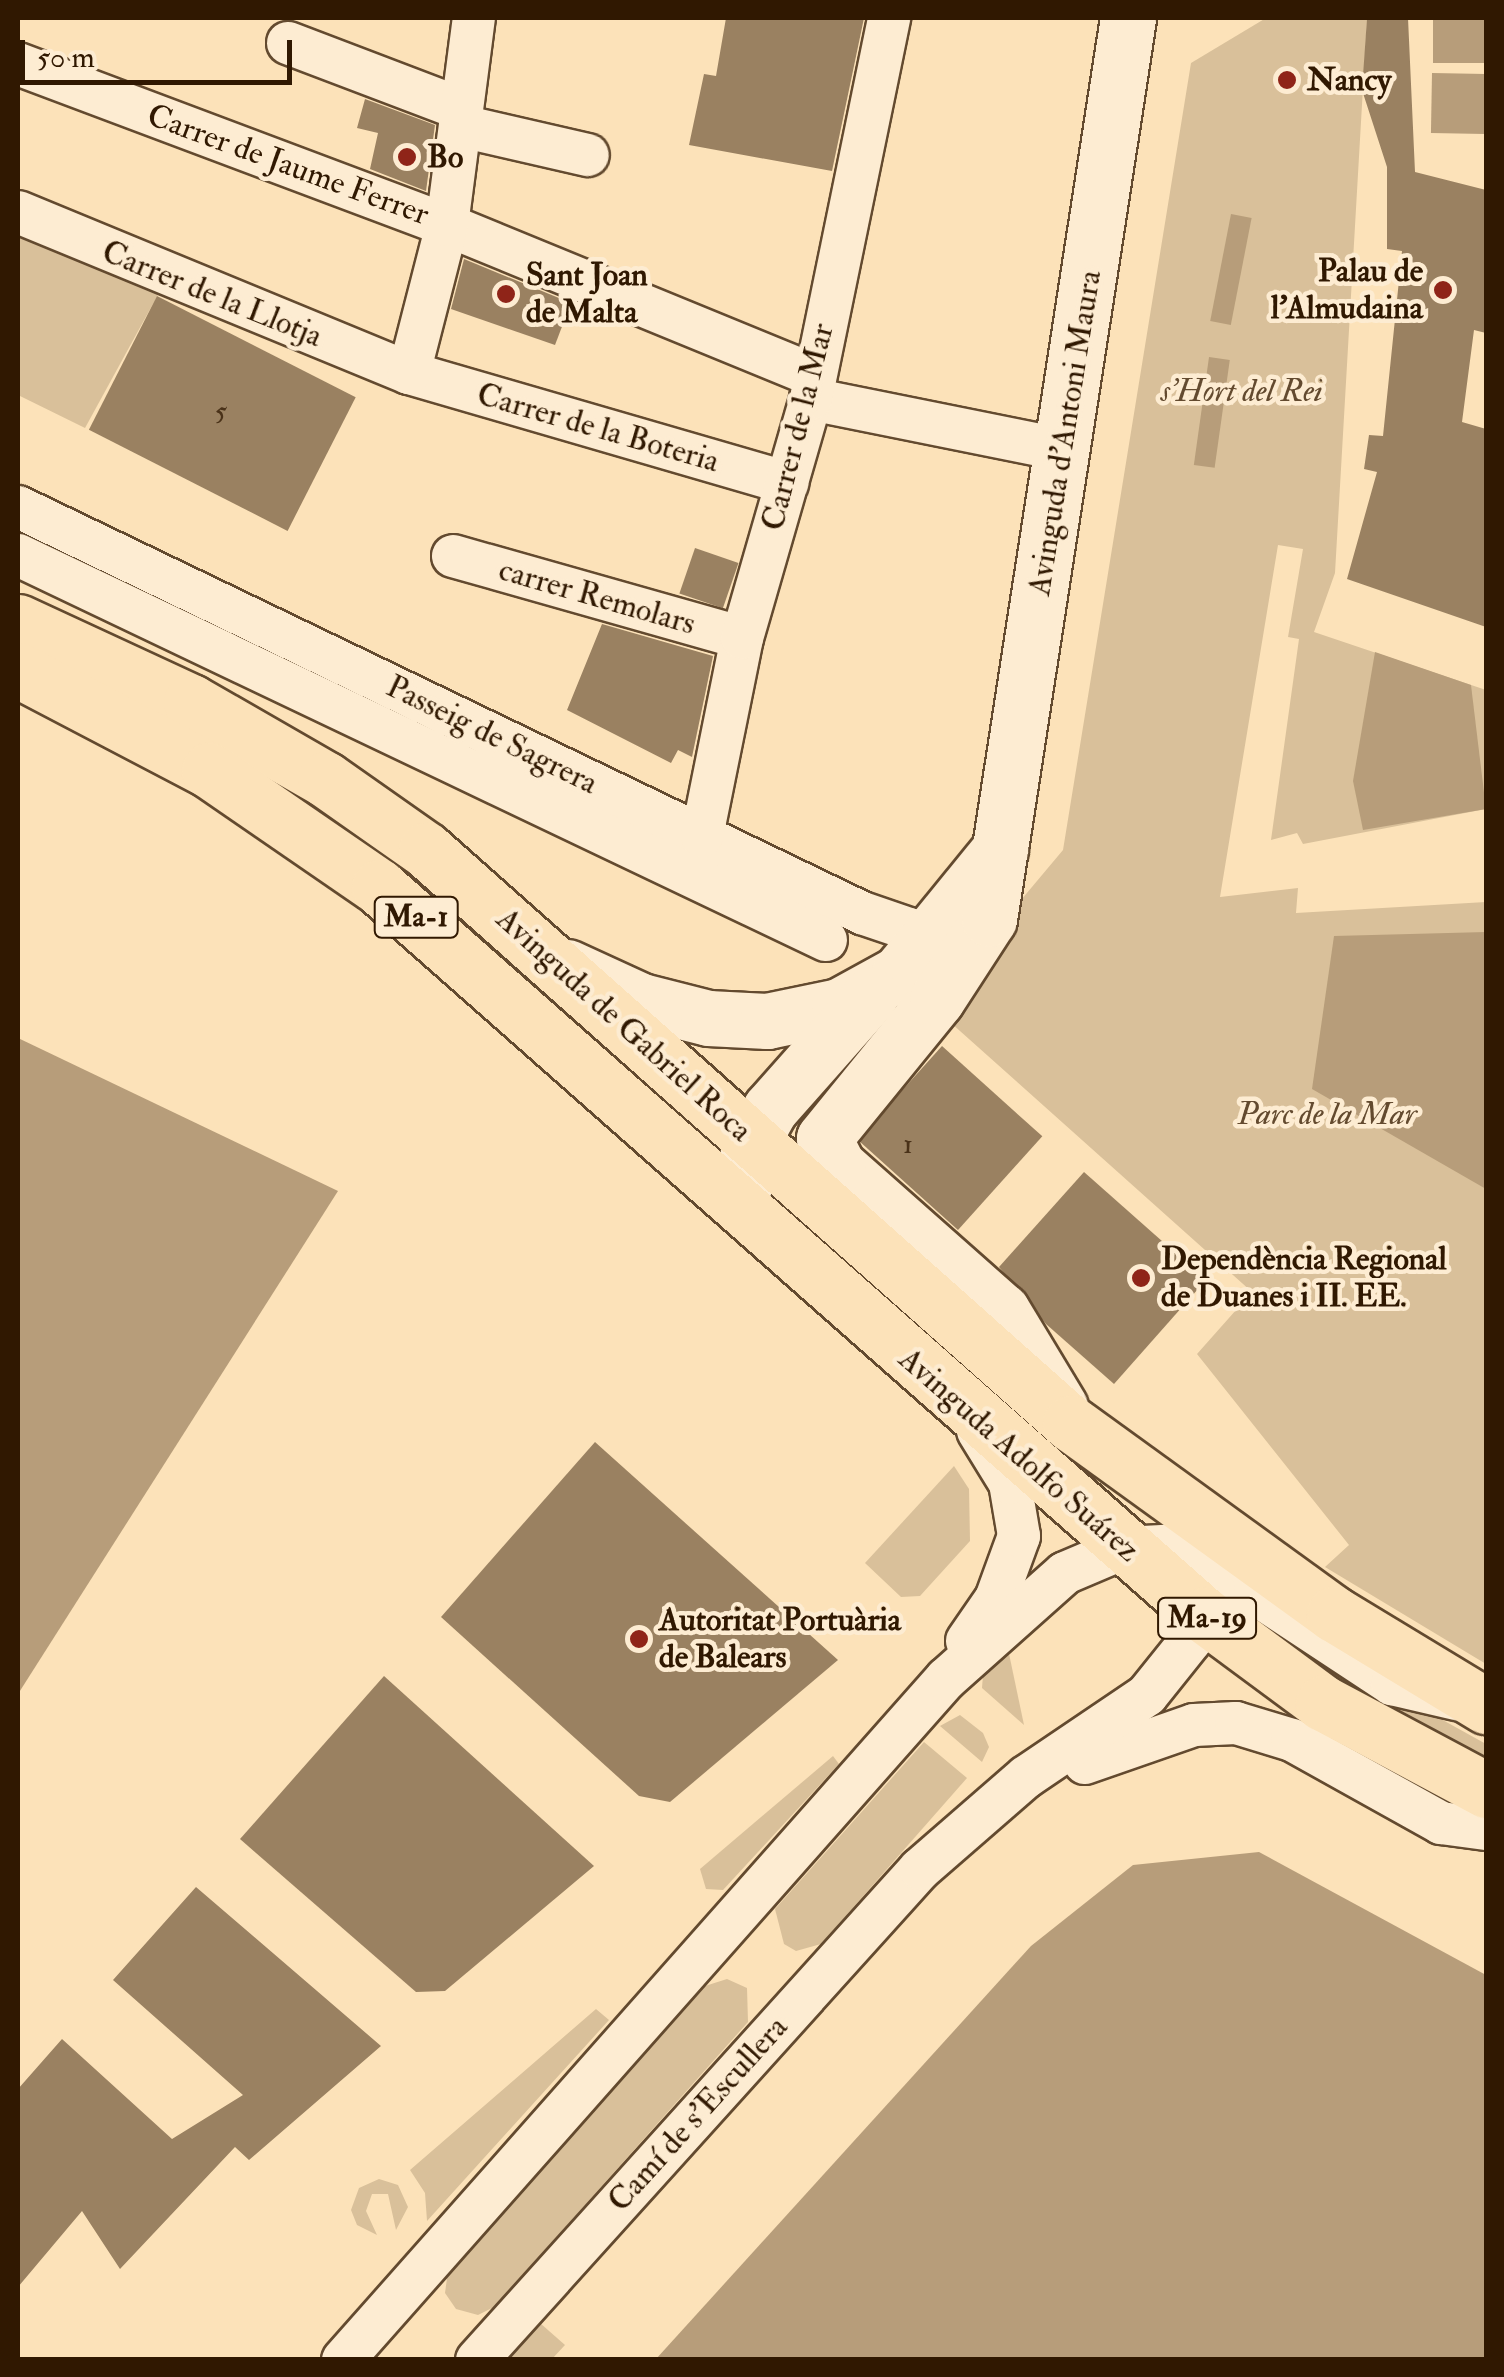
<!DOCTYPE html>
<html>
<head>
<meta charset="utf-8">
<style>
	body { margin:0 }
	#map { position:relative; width:1504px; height:2377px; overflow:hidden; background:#fce2b9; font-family:"IM FELL Double Pica",serif }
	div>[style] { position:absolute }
	.green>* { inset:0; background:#d9c09a }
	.water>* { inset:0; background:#b79d7a; transform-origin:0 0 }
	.building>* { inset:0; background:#9a8161; transform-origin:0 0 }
	.roads { filter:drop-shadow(2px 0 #634a2f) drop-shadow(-2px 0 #634a2f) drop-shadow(0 2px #634a2f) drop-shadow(0 -2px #634a2f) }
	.street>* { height:42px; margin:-21px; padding:0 21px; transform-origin:21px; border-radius:21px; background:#fdecd2 }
	.secondary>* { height:55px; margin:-27.5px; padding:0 27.5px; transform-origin:27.5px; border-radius:27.5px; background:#fdecd2 }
	.highway>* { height:55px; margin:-27.5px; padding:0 27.5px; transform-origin:27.5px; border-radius:27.5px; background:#fce2b9 }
	.dots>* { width:28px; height:28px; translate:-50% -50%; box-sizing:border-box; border:5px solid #fdecd2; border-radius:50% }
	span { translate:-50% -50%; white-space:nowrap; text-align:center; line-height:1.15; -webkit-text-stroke:9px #fdecd2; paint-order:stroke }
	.number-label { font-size:28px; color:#4a3219 }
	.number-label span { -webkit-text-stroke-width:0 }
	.shield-label span { padding:2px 8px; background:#fdecd2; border:2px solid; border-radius:8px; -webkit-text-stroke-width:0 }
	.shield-label { font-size:30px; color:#301801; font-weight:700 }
	.poi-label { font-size:32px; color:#301801; font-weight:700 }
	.left { translate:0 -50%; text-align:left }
	.right { translate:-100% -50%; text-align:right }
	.street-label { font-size:32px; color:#301801 }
	.park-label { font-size:32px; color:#634a2f; font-style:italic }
	.frame { position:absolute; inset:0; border:20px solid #301801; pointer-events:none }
	.scale { position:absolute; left:20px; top:40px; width:272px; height:45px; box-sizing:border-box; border:5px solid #301801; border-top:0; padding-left:12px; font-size:30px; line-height:35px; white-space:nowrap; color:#301801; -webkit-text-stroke:8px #fdecd2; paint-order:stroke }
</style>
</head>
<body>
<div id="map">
	<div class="green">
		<div style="clip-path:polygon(1266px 18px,1367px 18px,1335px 573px,1314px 632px,1486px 690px,1486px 809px,1303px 844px,1297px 833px,1271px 840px,1299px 639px,1288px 637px,1303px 549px,1278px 545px,1220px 897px,1298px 888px,1296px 913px,1486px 902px,1486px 1664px,1325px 1567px,1349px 1545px,1197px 1354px,1252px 1292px,932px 1006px,1063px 850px,1191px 63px)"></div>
		<div style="clip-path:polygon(18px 227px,160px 291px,85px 428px,18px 395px)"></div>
		<div style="clip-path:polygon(954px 1466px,969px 1489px,970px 1541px,920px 1596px,901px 1597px,865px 1563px)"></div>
		<div style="clip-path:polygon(1311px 1647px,1486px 1744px,1486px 1765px,1419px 1733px,1303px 1658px)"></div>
		<div style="clip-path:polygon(1008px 1649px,1024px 1725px,982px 1688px,983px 1675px)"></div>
		<div style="clip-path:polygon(960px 1715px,983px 1733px,989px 1747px,982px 1762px,940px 1726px)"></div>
		<div style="clip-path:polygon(924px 1742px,967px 1778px,821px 1944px,796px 1951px,784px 1944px,775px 1909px)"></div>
		<div style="clip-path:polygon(833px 1756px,839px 1764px,723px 1890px,706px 1889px,700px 1869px)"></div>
		<div style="clip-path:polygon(727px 1979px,747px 1988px,748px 2022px,494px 2307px,478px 2315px,456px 2309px,445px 2293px,448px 2271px,705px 1986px)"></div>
		<div style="clip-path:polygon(596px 2009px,609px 2020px,427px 2221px,425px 2193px,410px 2170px)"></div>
		<div style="clip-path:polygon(379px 2179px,398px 2185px,408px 2207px,396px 2230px,388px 2194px,372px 2194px,366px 2211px,377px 2235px,357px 2225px,351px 2210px,359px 2188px)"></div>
		<div style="clip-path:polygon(540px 2323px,565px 2345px,552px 2359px,508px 2359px)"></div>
	</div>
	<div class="water">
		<div style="left:1433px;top:18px;width:53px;height:45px"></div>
		<div style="left:1432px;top:73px;width:54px;height:60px;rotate:1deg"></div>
		<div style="left:1231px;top:214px;width:21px;height:109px;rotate:11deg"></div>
		<div style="left:1209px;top:357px;width:21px;height:109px;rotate:8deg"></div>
		<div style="clip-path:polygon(1375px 652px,1471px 685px,1486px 809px,1363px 830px,1353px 781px)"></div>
		<div style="clip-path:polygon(1486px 932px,1486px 1189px,1312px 1089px,1334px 936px)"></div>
		<div style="clip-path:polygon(18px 1038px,338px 1191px,18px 1694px)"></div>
		<div style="clip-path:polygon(1259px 1852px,1486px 1975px,1486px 2359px,656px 2359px,1031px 1946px,1133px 1865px)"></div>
	</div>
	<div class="building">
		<div style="clip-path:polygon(726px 18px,864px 18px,832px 171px,689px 145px,704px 74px,716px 76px)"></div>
		<div style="clip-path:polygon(1367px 18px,1408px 18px,1415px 172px,1486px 190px,1486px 333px,1474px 330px,1462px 422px,1486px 429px,1486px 627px,1347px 579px,1377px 472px,1364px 469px,1369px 435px,1383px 436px,1402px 251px,1387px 249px,1387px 167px,1362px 90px)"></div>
		<div style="clip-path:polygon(365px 99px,435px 125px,426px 191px,370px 169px,378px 133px,357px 128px)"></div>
		<div style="clip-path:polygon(464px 259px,571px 303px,555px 345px,451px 309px)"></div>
		<div style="left:157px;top:296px;width:223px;height:150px;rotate:27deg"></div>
		<div style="left:695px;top:548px;width:46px;height:48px;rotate:19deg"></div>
		<div style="clip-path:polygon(602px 624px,713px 656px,692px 757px,678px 750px,671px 763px,567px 710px)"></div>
		<div style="left:942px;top:1046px;width:135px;height:126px;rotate:42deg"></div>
		<div style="clip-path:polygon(1084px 1172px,1206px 1280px,1114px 1384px,1046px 1324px,999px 1267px)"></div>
		<div style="clip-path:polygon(595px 1442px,838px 1660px,670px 1802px,639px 1796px,441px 1617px)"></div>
		<div style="clip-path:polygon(384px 1676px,594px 1866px,445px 1991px,416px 1992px,240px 1839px)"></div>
		<div style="clip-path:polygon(196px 1887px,381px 2046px,249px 2160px,235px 2147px,120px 2269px,82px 2211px,18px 2287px,18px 2089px,62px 2039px,172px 2139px,243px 2095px,113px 1980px)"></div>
	</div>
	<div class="roads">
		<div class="street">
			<div style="left:288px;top:43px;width:186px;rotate:20.8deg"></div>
			<div style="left:18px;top:64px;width:458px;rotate:20.6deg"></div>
			<div style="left:447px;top:225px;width:396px;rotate:22.3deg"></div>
			<div style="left:461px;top:126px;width:130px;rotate:12.9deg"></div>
			<div style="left:18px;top:212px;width:423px;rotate:22.4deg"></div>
			<div style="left:409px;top:373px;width:394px;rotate:16.2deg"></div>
			<div style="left:409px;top:373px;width:153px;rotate:-75.6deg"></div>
			<div style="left:447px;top:225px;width:209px;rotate:-82.6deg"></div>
			<div style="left:811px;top:399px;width:257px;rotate:11.4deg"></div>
			<div style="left:18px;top:507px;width:937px;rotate:25.69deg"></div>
			<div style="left:862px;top:913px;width:50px;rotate:18.8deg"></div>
			<div style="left:909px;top:929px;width:50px;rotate:40.1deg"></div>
			<div style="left:18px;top:555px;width:895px;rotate:25.48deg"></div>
			<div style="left:453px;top:556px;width:300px;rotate:15.8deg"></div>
			<div style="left:702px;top:836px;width:202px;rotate:-78.6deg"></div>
			<div style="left:742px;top:638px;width:249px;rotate:-73.9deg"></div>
			<div style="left:811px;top:399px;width:389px;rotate:-78.4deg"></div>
			<div style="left:967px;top:1641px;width:51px;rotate:-55.4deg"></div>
			<div style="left:996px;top:1599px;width:67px;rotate:-69.9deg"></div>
			<div style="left:1019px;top:1536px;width:54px;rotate:-99.6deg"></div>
			<div style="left:1010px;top:1483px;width:61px;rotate:-121.6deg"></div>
			<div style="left:1085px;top:1763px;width:115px;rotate:-19.2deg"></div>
			<div style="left:1194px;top:1725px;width:42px;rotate:-2.7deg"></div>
			<div style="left:1236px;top:1723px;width:59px;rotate:16.9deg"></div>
			<div style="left:1292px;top:1740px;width:171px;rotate:29.1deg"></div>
			<div style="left:1441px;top:1823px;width:45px;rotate:7.6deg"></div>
			<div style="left:343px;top:2360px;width:910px;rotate:-48.48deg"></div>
			<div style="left:946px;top:1679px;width:159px;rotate:-41.7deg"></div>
			<div style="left:1065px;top:1573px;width:64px;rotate:-23deg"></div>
			<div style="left:1124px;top:1548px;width:57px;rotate:-3deg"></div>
			<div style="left:1181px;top:1545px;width:253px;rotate:33.4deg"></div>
			<div style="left:1392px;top:1684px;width:66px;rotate:13.2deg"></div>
			<div style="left:477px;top:2360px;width:661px;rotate:-47.94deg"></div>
			<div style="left:920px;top:1869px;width:140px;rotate:-41deg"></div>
			<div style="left:1026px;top:1777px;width:146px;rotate:-34.1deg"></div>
			<div style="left:1147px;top:1695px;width:70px;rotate:-51.3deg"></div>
			<div style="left:1191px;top:1640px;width:55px;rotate:-65.3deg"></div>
		</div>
		<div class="secondary">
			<div style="left:567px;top:967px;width:81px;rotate:24.7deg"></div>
			<div style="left:641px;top:1001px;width:69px;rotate:14.2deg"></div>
			<div style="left:708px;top:1018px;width:59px;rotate:2.9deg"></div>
			<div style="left:767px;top:1021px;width:74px;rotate:-11.8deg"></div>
			<div style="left:839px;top:1006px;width:68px;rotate:-28.8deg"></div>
			<div style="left:899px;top:973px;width:160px;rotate:-50.8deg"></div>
			<div style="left:745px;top:1184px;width:35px;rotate:-85deg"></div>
			<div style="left:748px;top:1149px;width:46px;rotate:-61.2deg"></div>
			<div style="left:770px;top:1109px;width:152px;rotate:-48.5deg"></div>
			<div style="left:1060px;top:1407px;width:112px;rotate:-121.1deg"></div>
			<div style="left:1002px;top:1311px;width:219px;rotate:-138.5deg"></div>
			<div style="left:838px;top:1166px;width:31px;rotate:-117deg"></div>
			<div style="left:824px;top:1138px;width:179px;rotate:-50.9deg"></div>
			<div style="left:937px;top:999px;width:95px;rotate:-57deg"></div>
			<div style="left:989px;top:919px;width:912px;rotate:-81.23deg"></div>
		</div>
		<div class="highway">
			<div style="left:18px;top:622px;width:191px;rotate:24.8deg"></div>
			<div style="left:191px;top:702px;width:155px;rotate:29.9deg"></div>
			<div style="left:325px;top:779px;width:123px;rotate:35.1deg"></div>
			<div style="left:426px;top:850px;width:862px;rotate:41.66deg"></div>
			<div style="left:1070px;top:1423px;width:326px;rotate:35.9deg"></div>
			<div style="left:1334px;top:1614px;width:178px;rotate:31.2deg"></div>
			<div style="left:18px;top:670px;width:216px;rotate:27.6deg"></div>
			<div style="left:209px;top:770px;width:206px;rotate:34.5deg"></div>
			<div style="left:379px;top:887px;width:1100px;rotate:41.43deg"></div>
			<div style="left:1204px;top:1615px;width:148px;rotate:36.5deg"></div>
			<div style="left:1323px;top:1703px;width:185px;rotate:28.1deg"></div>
		</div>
	</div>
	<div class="dots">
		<div style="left:1287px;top:80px;background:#8f2418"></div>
		<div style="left:407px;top:157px;background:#8f2418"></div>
		<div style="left:1443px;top:290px;background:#8f2418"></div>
		<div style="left:506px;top:294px;background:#8f2418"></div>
		<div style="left:1141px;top:1278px;background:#8f2418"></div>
		<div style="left:639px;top:1639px;background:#8f2418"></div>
	</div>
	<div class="number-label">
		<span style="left:221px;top:412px">5</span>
		<span style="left:908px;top:1145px">1</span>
	</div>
	<div class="shield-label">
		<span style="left:416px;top:917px">Ma-1</span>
		<span style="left:1207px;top:1618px">Ma-19</span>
	</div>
	<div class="poi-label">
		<span class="left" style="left:1307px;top:80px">Nancy</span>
		<span class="left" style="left:427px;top:157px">Bo</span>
		<span class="right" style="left:1423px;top:290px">Palau de<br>l'Almudaina</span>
		<span class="left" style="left:526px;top:294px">Sant Joan<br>de Malta</span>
		<span class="left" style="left:1161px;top:1278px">Dependència Regional<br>de Duanes i II. EE.</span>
		<span class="left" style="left:659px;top:1639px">Autoritat Portuària<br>de Balears</span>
	</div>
	<div class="street-label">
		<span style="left:288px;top:165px;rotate:20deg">Carrer de Jaume Ferrer</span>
		<span style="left:212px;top:294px;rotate:22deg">Carrer de la Llotja</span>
		<span style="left:798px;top:427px;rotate:-76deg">Carrer de la Mar</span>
		<span style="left:598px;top:428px;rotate:16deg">Carrer de la Boteria</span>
		<span style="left:1065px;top:433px;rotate:-81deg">Avinguda d'Antoni Maura</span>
		<span style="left:597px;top:597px;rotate:16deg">carrer Remolars</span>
		<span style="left:492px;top:735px;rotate:26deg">Passeig de Sagrera</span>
		<span style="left:624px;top:1025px;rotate:42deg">Avinguda de Gabriel Roca</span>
		<span style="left:1019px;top:1455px;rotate:41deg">Avinguda Adolfo Suárez</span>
		<span style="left:698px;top:2114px;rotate:-48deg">Camí de s'Escullera</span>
	</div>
	<div class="park-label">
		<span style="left:1242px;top:391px">s'Hort del Rei</span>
		<span style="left:1327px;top:1114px">Parc de la Mar</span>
	</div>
	<div class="frame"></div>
	<div class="scale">50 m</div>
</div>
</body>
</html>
